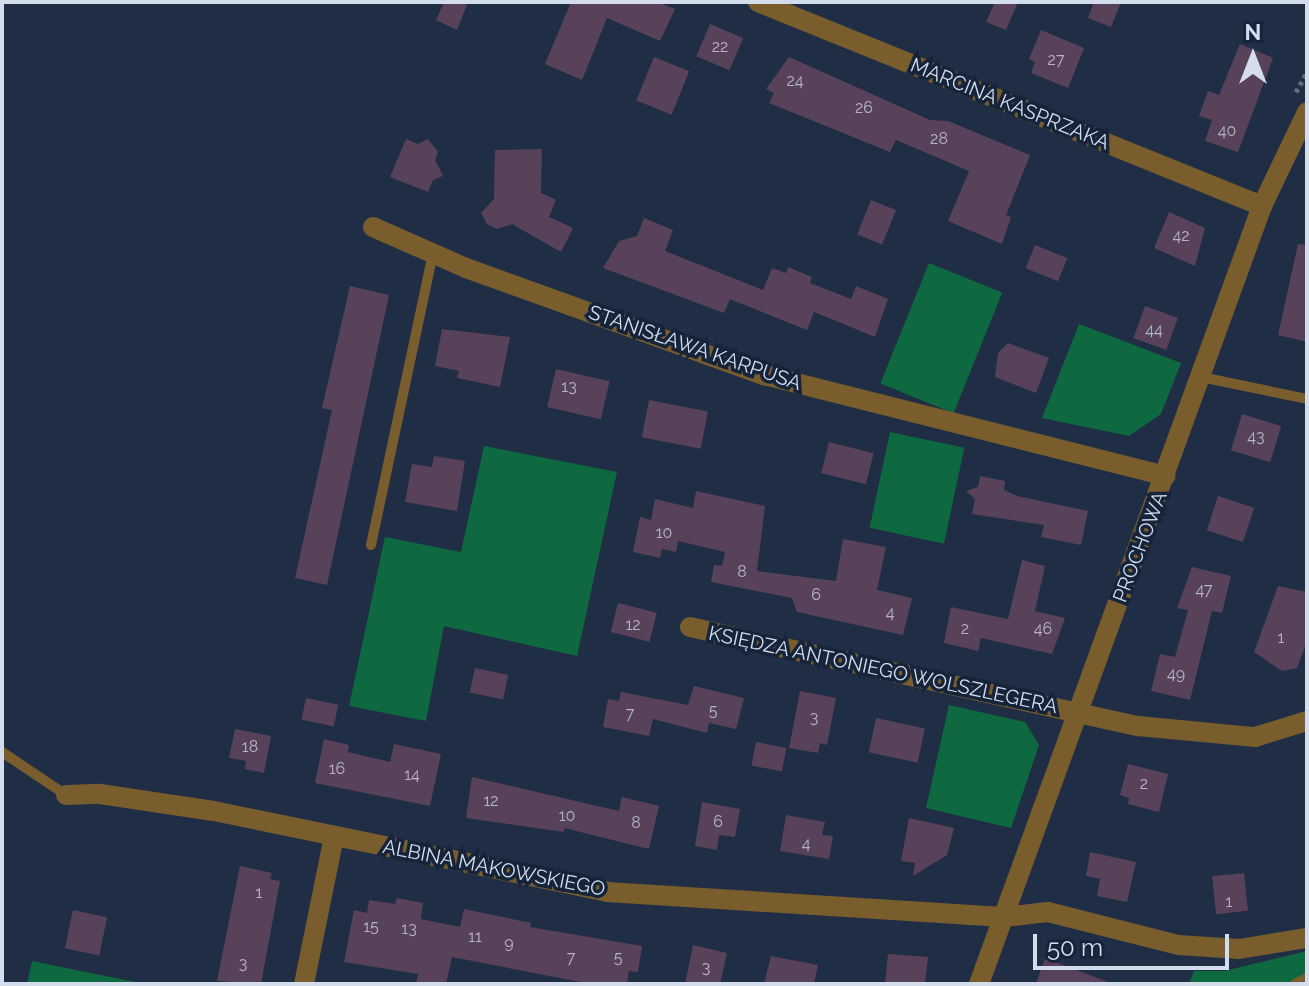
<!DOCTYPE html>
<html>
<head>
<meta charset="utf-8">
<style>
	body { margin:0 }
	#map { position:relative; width:1309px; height:986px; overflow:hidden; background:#1f2e45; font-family:Raleway,sans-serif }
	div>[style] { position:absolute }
	.green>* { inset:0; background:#0e6840; transform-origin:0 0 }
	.building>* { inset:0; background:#584259; transform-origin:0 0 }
	.path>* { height:5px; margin-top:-2.5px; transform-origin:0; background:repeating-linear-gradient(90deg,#606d81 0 4px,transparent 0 8px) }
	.service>* { height:10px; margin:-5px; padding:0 5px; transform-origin:5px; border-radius:5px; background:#795d2c }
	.minor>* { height:20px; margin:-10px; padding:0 10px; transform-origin:10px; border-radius:10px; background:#795d2c }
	span { translate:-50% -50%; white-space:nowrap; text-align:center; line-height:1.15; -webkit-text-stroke:7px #15243a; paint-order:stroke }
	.number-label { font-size:16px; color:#b4b6c7 }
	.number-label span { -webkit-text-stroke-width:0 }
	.street-label { font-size:20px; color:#d3ddec }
	.frame { position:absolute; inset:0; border:4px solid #d3ddec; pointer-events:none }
	.north { position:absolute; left:1213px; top:16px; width:80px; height:80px; -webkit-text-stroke:6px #15243a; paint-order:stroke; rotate:0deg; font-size:22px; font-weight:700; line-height:32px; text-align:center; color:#d3ddec }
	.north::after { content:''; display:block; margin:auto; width:28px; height:36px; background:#d3ddec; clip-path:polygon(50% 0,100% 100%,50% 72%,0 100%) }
	.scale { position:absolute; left:1033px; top:934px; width:196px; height:36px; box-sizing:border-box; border:4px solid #d3ddec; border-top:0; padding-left:10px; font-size:24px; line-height:28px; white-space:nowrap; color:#d3ddec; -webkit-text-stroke:6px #15243a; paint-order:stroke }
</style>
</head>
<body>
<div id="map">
	<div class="green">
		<div style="left:929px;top:263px;width:79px;height:130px;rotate:22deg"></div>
		<div style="clip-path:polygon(1079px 324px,1181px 363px,1161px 414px,1129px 436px,1042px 418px)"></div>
		<div style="left:890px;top:432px;width:76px;height:98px;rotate:12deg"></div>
		<div style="clip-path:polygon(484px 446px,617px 472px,577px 656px,444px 626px,426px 721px,349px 706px,385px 537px,461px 552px)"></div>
		<div style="clip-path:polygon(949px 705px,1025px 722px,1039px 745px,1011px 828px,926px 808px)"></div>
		<div style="clip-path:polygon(1307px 951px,1307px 984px,1189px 984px,1194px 971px,1224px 971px)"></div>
		<div style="clip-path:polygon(32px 961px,145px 984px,27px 984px)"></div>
	</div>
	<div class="building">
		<div style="clip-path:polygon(444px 2px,468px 2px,457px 30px,436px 20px)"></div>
		<div style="clip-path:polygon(571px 2px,657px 2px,675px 9px,660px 41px,607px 18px,582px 80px,545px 64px)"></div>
		<div style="clip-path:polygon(995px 2px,1018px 2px,1006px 30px,986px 22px)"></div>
		<div style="clip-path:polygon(1094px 2px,1121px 2px,1111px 27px,1088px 18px)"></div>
		<div style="left:710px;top:24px;width:36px;height:35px;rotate:23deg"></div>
		<div style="clip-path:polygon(1041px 30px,1084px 48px,1068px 88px,1031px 73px,1035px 62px,1029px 59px)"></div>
		<div style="clip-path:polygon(1240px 44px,1273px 58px,1238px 152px,1205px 141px,1212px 120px,1199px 116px,1208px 91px,1219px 95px)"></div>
		<div style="left:654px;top:57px;width:38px;height:47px;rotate:22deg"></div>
		<div style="clip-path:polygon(789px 57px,930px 120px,948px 121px,1030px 155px,1006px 215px,1011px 217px,1002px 244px,948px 221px,969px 171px,896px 140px,890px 152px,769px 103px,774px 93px,766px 89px)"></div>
		<div style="clip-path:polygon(406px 139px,418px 144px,428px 139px,438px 152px,435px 160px,443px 176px,433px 180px,428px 192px,390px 177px)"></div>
		<div style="clip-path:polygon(542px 149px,541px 193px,556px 200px,549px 217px,573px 228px,561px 252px,512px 224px,497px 229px,487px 224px,481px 213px,494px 199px,495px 150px)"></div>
		<div style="left:871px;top:200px;width:27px;height:37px;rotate:22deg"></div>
		<div style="clip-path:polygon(1169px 212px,1205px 228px,1195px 266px,1154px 248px)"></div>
		<div style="clip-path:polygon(644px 218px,673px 230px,665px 251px,763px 290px,772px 268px,786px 273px,788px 267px,812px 277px,810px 283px,851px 299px,856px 286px,888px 299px,875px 337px,814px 312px,807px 330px,730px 299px,724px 313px,603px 268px,619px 241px,637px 236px)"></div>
		<div style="clip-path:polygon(1298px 244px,1307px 245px,1307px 342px,1278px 335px)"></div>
		<div style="left:1035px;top:245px;width:35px;height:25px;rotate:22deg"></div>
		<div style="clip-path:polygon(350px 286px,389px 295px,327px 585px,295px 578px,332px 410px,322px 408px)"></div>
		<div style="left:1145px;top:306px;width:35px;height:34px;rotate:20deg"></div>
		<div style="clip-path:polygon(442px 329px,510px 337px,500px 387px,457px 378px,459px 371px,435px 366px)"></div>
		<div style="clip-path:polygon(1008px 343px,1049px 358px,1036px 393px,995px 377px,998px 353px)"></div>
		<div style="left:556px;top:369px;width:55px;height:39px;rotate:13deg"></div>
		<div style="left:649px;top:400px;width:60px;height:38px;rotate:11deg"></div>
		<div style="left:1242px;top:414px;width:41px;height:38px;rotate:17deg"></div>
		<div style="left:829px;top:442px;width:46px;height:32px;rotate:14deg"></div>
		<div style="clip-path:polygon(434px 456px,465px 461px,457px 511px,405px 502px,412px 464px,432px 467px)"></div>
		<div style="clip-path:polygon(980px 476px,1005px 481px,1004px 490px,1017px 496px,1088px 511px,1081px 545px,1041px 537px,1044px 525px,972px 514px,975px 499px,966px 491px,978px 487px)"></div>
		<div style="clip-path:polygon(696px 491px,765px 506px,757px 571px,836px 581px,843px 539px,886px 547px,877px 590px,912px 598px,903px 635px,797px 612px,792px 598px,711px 582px,714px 565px,722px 566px,725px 552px,678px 541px,676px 552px,662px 549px,660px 558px,633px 552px,640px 517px,651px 520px,655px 499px,693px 508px)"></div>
		<div style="left:1218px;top:496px;width:38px;height:36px;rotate:18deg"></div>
		<div style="clip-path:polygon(1022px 560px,1045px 566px,1035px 611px,1065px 618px,1052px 654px,981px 638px,978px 651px,944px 643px,951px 607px,1008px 619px)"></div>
		<div style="clip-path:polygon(1192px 567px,1231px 576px,1222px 613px,1212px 611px,1190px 700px,1151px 691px,1160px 654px,1175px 657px,1188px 610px,1177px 608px)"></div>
		<div style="clip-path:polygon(1278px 586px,1307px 592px,1307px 641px,1297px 668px,1282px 671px,1254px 652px)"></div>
		<div style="left:618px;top:603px;width:40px;height:30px;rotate:14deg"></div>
		<div style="left:475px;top:668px;width:34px;height:25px;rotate:12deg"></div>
		<div style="clip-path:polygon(694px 686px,744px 698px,736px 729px,709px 723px,707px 733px,653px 719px,649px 736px,603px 727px,608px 699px,619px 701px,621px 692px,688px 705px)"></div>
		<div style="clip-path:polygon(800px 691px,836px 698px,827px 745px,820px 743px,818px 753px,789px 748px)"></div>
		<div style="left:306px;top:698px;width:33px;height:22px;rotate:12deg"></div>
		<div style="left:876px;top:718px;width:50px;height:35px;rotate:12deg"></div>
		<div style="clip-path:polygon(235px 729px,271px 736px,264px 773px,245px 769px,246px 761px,229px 758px)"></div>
		<div style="clip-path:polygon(324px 739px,349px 745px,348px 752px,390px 762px,394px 744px,441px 754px,430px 806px,315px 783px)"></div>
		<div style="left:756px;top:742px;width:31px;height:24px;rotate:11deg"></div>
		<div style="clip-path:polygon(1128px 764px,1168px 774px,1159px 812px,1128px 804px,1129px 798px,1120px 795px)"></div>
		<div style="clip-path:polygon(472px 777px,619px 811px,622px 797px,659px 806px,649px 849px,564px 828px,564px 832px,466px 818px)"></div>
		<div style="clip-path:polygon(702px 802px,740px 809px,735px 837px,719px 835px,717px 850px,695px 846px)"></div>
		<div style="clip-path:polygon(786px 815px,825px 822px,822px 835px,833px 836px,829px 859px,780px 851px)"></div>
		<div style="clip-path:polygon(909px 818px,954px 828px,947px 855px,913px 876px,915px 863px,901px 861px)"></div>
		<div style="clip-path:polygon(1090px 852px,1136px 862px,1127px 902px,1097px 896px,1100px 879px,1086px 876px)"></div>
		<div style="clip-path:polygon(240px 866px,272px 873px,270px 879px,280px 881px,261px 984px,217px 981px)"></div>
		<div style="left:1244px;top:873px;width:38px;height:32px;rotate:84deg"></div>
		<div style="clip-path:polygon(397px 898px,423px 903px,421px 919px,460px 927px,464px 909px,531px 923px,530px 927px,642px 946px,638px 972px,629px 971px,627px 984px,591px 984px,452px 957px,446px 984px,416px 984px,418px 974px,344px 962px,354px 910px,367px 913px,369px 900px,395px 904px)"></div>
		<div style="left:73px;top:910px;width:35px;height:39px;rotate:12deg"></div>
		<div style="clip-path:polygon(693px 945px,727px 953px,720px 984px,685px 984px)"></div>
		<div style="clip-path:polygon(888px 954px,928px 957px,925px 984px,885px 984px)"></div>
		<div style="clip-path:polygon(771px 956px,818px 965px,814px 984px,764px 984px)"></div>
		<div style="clip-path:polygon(1045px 958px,1108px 982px,1107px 984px,1036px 984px)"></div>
	</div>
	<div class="path">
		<div style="left:1296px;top:92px;width:23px;rotate:-61deg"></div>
	</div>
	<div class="service">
		<div style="left:1201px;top:377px;width:108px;rotate:11.7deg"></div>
		<div style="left:371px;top:545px;width:299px;rotate:-78deg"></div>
		<div style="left:2px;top:752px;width:77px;rotate:33.9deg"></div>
		<div style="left:1295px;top:984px;width:13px;rotate:-27deg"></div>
	</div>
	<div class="minor">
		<div style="left:758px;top:2px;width:544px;rotate:22.04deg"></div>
		<div style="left:373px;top:227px;width:102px;rotate:23.8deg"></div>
		<div style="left:466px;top:268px;width:317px;rotate:19.8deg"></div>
		<div style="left:764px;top:375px;width:414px;rotate:14.1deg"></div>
		<div style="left:690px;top:627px;width:459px;rotate:12.5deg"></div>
		<div style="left:1138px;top:726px;width:118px;rotate:5.4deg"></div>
		<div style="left:1255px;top:737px;width:54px;rotate:-17.1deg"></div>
		<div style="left:66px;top:795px;width:34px;rotate:-2deg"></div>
		<div style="left:100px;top:794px;width:115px;rotate:8.5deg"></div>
		<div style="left:214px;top:811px;width:401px;rotate:11.6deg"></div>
		<div style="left:607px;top:892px;width:397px;rotate:3.6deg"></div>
		<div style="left:1003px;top:917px;width:45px;rotate:-6.3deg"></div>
		<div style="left:1048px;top:912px;width:134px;rotate:14.2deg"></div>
		<div style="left:1178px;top:945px;width:61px;rotate:3.8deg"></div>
		<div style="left:1239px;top:949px;width:69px;rotate:-9.2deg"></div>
		<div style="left:304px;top:984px;width:151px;rotate:-78.5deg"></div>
		<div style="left:979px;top:984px;width:828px;rotate:-70.01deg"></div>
		<div style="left:1262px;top:206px;width:104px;rotate:-64.4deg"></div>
	</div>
	<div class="number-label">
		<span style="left:720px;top:47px">22</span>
		<span style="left:1056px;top:60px">27</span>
		<span style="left:795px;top:81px">24</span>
		<span style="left:864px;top:108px">26</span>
		<span style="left:1227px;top:131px">40</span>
		<span style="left:939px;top:139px">28</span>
		<span style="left:1181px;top:236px">42</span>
		<span style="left:1154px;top:330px">44</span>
		<span style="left:569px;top:387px">13</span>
		<span style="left:1256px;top:437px">43</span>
		<span style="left:664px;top:533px">10</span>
		<span style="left:742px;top:572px">8</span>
		<span style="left:1204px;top:590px">47</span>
		<span style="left:816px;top:595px">6</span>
		<span style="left:890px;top:613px">4</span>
		<span style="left:633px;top:625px">12</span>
		<span style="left:965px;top:629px">2</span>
		<span style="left:1043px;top:629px">46</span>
		<span style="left:1281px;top:638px">1</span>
		<span style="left:1176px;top:674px">49</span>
		<span style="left:713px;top:711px">5</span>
		<span style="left:630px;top:714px">7</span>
		<span style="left:814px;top:718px">3</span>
		<span style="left:250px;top:747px">18</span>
		<span style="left:337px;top:769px">16</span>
		<span style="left:412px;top:775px">14</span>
		<span style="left:1144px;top:784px">2</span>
		<span style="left:491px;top:801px">12</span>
		<span style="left:567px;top:816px">10</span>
		<span style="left:718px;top:822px">6</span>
		<span style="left:636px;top:823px">8</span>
		<span style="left:806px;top:844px">4</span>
		<span style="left:259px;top:893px">1</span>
		<span style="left:1229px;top:902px">1</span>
		<span style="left:371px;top:927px">15</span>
		<span style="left:409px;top:929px">13</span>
		<span style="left:475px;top:937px">11</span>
		<span style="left:509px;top:943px">9</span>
		<span style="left:571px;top:958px">7</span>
		<span style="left:618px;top:958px">5</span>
		<span style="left:243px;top:964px">3</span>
		<span style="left:706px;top:968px">3</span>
	</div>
	<div class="street-label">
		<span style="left:1010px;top:104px;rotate:22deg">MARCINA KASPRZAKA</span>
		<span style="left:695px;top:348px;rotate:19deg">STANISŁAWA KARPUSA</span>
		<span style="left:1140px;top:547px;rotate:-69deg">PROCHOWA</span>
		<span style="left:883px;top:670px;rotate:12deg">KSIĘDZA ANTONIEGO WOLSZLEGERA</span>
		<span style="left:494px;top:868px;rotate:11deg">ALBINA MAKOWSKIEGO</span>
	</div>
	<div class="frame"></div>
	<div class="north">N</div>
	<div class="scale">50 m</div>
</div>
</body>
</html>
